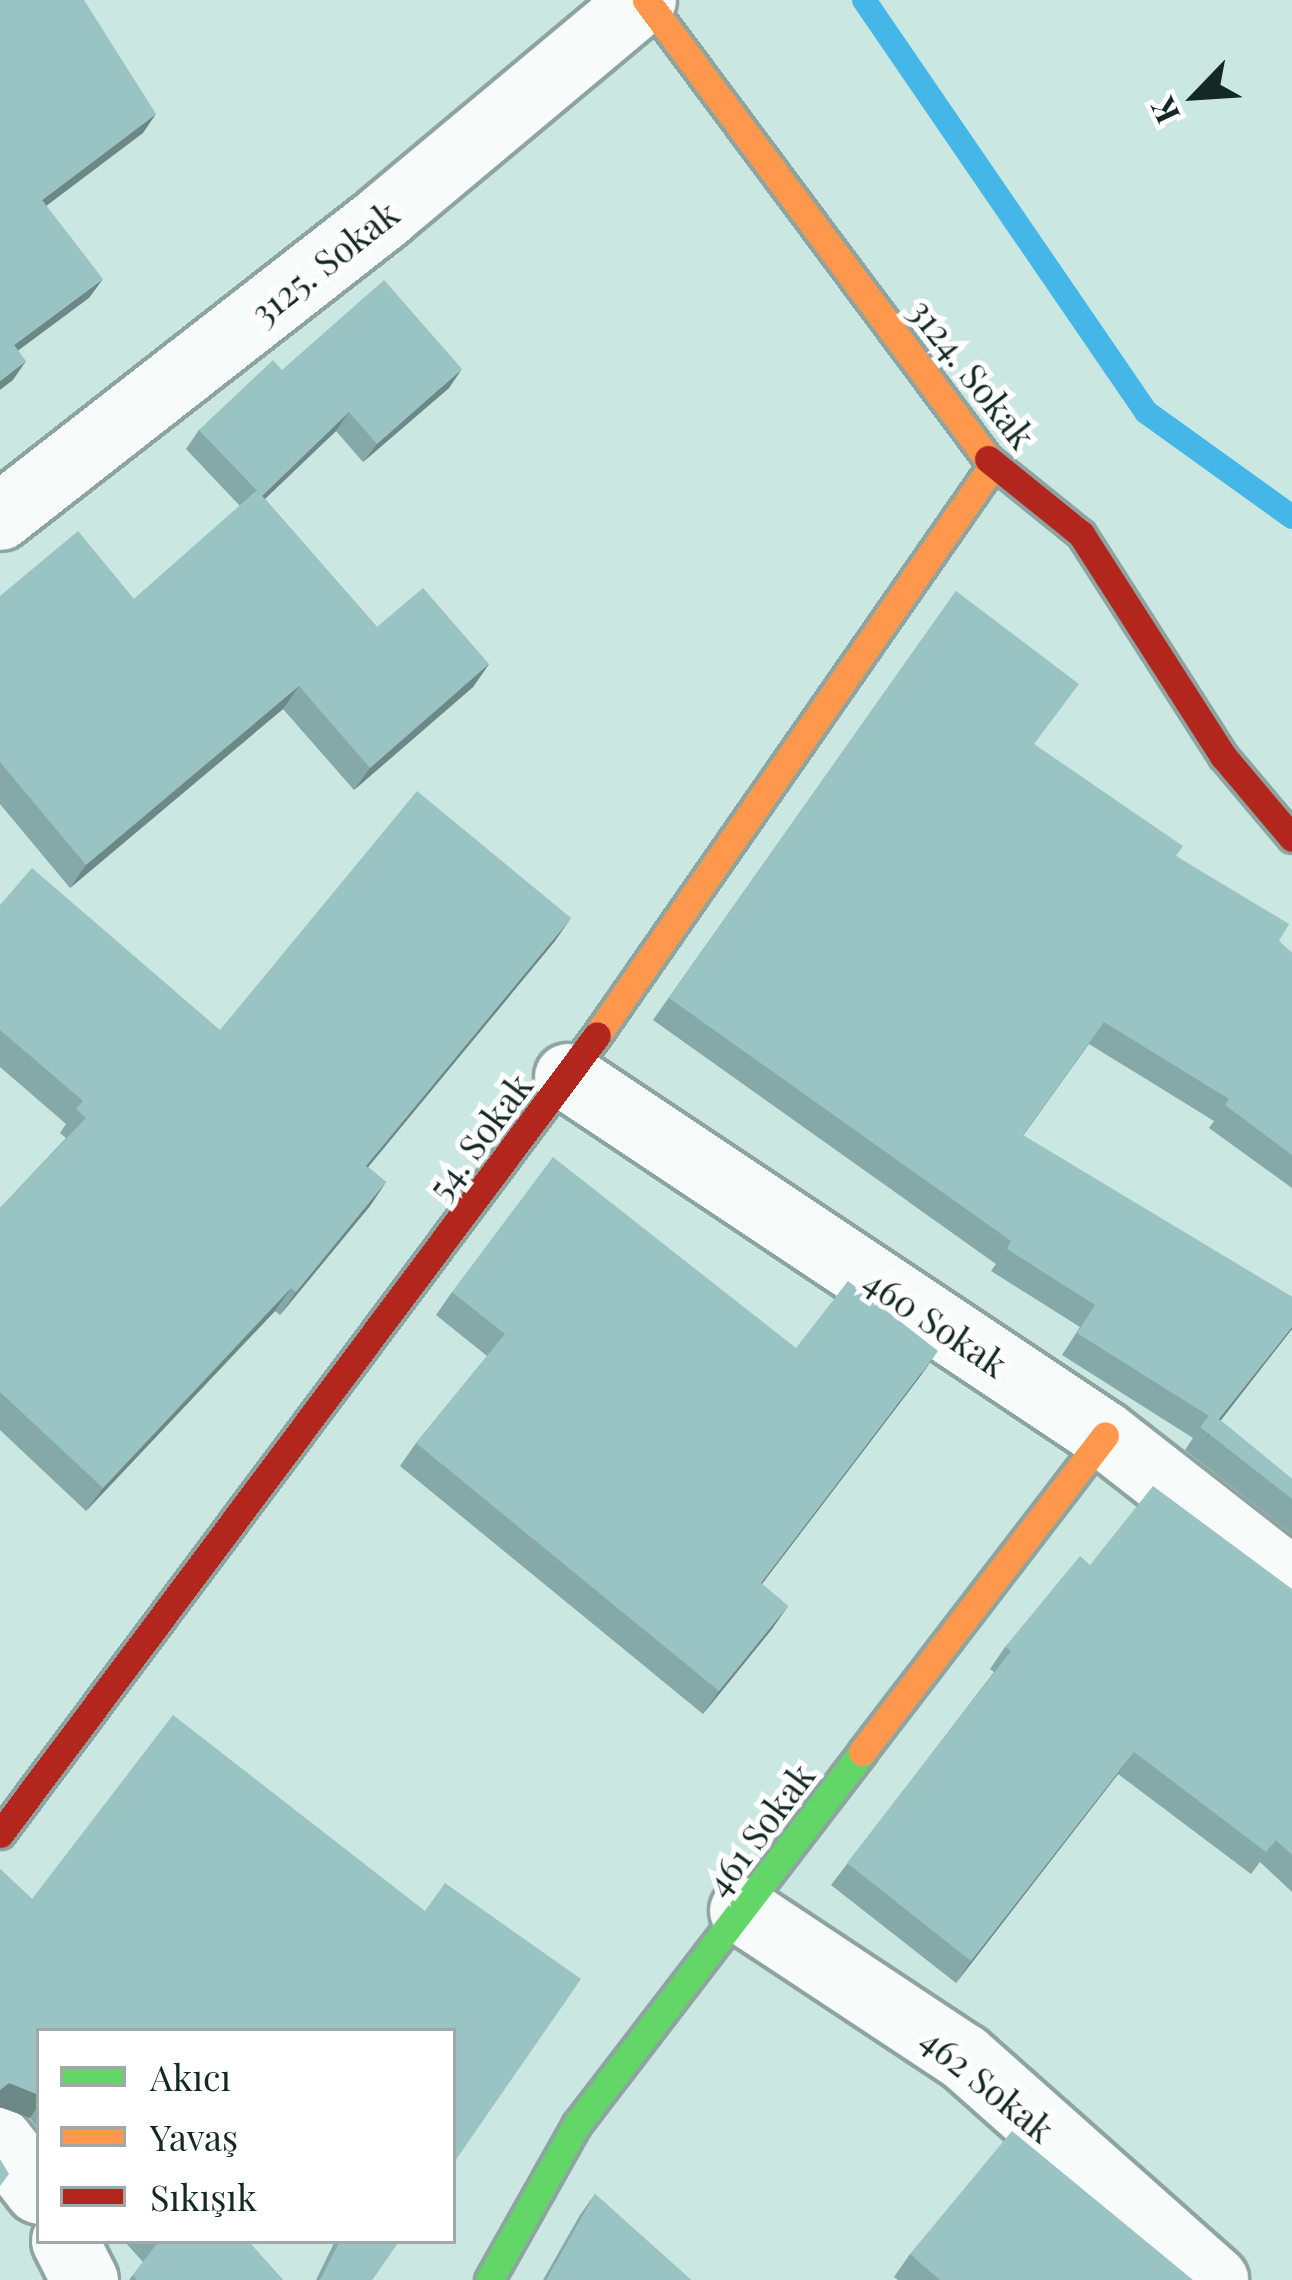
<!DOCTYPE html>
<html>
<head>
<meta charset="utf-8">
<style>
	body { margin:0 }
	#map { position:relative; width:1292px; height:2280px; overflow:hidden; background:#cbe7e1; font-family:"Playfair Display",serif }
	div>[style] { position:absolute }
	.stream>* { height:24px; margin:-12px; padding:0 12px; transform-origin:12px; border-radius:12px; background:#45b6e8 }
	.roads { filter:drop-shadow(3px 0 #8da4a0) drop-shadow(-3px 0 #8da4a0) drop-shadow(0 3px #8da4a0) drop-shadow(0 -3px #8da4a0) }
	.street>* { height:66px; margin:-33px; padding:0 33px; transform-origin:33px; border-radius:33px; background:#f7fbfa }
	.fast>* { height:27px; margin:-13.5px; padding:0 13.5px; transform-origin:13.5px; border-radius:13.5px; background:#63d668 }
	.slow>* { height:27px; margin:-13.5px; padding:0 13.5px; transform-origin:13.5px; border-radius:13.5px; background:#ff974d }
	.jam>* { height:27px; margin:-13.5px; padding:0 13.5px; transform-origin:13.5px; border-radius:13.5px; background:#b3261e }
	.wall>* { inset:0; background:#84a9a8 }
	.shaded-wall>* { inset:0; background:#6c8988 }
	.building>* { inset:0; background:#9ac4c3 }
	span { translate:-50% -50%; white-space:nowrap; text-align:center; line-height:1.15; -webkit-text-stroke:10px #fff; paint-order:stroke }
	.street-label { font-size:36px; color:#142925 }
	.legend { position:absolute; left:36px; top:2028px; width:420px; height:216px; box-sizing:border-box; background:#fff; border:3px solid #a1a9a8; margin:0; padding:15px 21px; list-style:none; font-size:36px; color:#142925 }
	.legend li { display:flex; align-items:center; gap:24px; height:60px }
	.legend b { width:60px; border:3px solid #a1a9a8 }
	.north { position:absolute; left:1136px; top:36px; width:120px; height:120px; -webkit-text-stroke:9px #fff; paint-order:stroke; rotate:245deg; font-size:33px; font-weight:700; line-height:48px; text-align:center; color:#142925 }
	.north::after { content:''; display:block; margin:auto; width:42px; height:54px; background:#142925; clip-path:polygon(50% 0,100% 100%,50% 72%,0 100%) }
</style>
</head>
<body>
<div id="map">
	<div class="stream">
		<div style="left:864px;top:0;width:499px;rotate:55.6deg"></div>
		<div style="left:1146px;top:412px;width:180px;rotate:35.7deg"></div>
	</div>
	<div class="roads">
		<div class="street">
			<div style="left:0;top:517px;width:490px;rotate:-38deg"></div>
			<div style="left:386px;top:215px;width:335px;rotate:-39.9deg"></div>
			<div style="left:568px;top:1077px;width:645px;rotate:33.69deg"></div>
			<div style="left:1105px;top:1435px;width:237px;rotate:38deg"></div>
			<div style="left:743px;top:1911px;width:265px;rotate:33.5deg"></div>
			<div style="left:964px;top:2057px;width:336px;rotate:41.6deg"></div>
			<div style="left:0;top:2141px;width:63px;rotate:52deg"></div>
			<div style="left:65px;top:2241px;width:44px;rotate:62.9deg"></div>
		</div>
		<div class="fast">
			<div style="left:489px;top:2280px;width:179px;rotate:-60.6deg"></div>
			<div style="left:577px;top:2124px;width:469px;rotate:-52.5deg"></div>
		</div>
		<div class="slow">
			<div style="left:646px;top:0;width:572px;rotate:53.31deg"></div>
			<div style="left:597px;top:1035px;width:694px;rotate:-55.21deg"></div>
			<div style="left:862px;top:1752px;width:399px;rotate:-52.5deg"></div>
		</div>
		<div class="jam">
			<div style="left:988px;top:459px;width:119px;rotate:38.9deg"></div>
			<div style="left:1081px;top:534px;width:264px;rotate:57.4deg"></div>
			<div style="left:1223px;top:756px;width:107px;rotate:49.9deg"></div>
			<div style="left:0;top:1834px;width:997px;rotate:-53.23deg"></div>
		</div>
	</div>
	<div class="wall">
		<div style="clip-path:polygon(282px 370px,449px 388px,363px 462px,336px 431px,265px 499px,377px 627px,489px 664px,473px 687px,354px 790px,283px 709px,70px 888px,0 804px,0 596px,134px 599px,240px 506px,186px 449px,199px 430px)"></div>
		<div style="clip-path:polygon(956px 591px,1035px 745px,1176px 856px,1292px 953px,1292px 1188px,1209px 1128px,1214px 1121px,1089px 1044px,1023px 1136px,1292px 1297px,1292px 1329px,1220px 1420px,1292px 1479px,1292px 1534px,1185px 1450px,1193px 1438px,1062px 1355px,1080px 1327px,991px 1271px,996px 1264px,653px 1020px)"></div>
		<div style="clip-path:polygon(0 905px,220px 1030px,555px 941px,368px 1167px,386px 1182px,370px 1206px,280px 1315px,275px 1311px,86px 1511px,0 1430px,0 1208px,66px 1138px,60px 1133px,66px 1124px,0 1067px)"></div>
		<div style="clip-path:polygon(452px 1292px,796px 1348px,922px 1374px,762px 1584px,788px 1606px,772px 1629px,703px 1714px,400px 1466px,416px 1443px,487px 1356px,436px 1315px)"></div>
		<div style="clip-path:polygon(1090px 1565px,1292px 1589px,1292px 1892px,1260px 1862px,1251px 1874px,1118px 1774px,956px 1983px,831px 1885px,994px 1672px,990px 1669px,1005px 1647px)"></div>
		<div style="clip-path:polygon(0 1869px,32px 1899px,453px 2031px,39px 2031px,39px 2130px,30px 2118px,0 2107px)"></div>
		<div style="clip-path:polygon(595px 2194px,691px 2280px,543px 2280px,580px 2215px)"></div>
		<div style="clip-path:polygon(124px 2241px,248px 2241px,283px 2280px,129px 2280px,143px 2262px)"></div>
		<div style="clip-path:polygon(335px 2241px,399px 2241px,372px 2280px,316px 2280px)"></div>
		<div style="clip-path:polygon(910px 2254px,1193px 2280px,898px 2280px,894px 2277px)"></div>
	</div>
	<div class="shaded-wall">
		<div style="clip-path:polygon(156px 114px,143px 133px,29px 219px,42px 200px)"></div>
		<div style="clip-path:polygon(103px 279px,89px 298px,0 364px,14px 345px)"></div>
		<div style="clip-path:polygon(26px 361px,13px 380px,0 390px,0 381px)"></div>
		<div style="clip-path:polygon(462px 369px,449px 388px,363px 462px,377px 444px)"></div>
		<div style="clip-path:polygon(349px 412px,336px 431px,248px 515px,262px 496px)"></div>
		<div style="clip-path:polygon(489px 664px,473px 687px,354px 790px,370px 768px)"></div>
		<div style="clip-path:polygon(299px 686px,283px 709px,70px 888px,86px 865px)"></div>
		<div style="clip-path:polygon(571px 918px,555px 941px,350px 1189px,366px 1166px)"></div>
		<div style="clip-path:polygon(386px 1182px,370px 1206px,280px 1315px,296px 1292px)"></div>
		<div style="clip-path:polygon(291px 1288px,275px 1311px,86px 1511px,103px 1488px)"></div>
		<div style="clip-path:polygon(1292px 1327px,1292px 1329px,1204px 1442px,1219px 1419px)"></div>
		<div style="clip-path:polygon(938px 1351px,922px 1374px,745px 1606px,761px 1583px)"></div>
		<div style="clip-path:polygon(788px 1606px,772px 1629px,703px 1714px,719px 1691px)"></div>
		<div style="clip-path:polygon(1134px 1752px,1118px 1774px,956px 1983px,971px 1961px)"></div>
		<div style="clip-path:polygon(9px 2083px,39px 2095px,39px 2104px,30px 2118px,0 2107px,0 2090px)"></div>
	</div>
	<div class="building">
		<div style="clip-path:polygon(0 0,84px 0,156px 114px,42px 200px,103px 279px,14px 345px,26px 361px,0 381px)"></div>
		<div style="clip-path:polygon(384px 280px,462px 369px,377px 444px,349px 412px,262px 496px,199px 430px,273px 360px,282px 370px)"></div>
		<div style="clip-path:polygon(257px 490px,377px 627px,423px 588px,489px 664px,370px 768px,299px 686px,86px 865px,0 762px,0 596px,78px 531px,134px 599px)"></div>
		<div style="clip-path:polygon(956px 591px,1079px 684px,1034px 744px,1183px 846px,1176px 856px,1289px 924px,1279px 941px,1292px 953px,1292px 1155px,1225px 1105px,1229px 1099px,1104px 1022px,1023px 1135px,1292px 1297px,1292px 1327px,1219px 1419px,1292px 1479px,1292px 1499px,1200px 1427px,1209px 1416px,1077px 1333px,1095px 1305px,1007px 1249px,1011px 1241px,669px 998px)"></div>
		<div style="clip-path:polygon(417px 791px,571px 918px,366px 1166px,386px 1182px,296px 1292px,291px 1288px,103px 1488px,0 1392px,0 1208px,86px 1118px,76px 1109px,83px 1101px,0 1030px,0 905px,32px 868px,220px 1030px)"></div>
		<div style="clip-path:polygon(553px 1157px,796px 1348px,848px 1281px,938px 1351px,761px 1583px,788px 1606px,719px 1691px,416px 1443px,505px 1334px,452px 1292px)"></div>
		<div style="clip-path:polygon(1153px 1486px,1292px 1589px,1292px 1855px,1276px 1840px,1266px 1852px,1134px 1752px,971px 1961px,847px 1863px,1011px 1651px,1005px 1647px,1080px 1556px,1090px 1565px)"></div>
		<div style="clip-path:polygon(173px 1715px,425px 1911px,445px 1883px,581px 1979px,453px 2164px,453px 2031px,39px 2031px,39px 2095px,9px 2083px,0 2090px,0 1869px,32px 1899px)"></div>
		<div style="clip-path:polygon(1012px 2131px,1193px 2280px,940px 2280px,910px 2254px)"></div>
		<div style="clip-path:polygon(0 2159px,9px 2174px,0 2186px)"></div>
		<div style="clip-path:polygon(595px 2194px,691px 2280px,546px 2280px)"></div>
		<div style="clip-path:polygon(159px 2241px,248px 2241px,283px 2280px,137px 2280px,133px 2275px)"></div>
		<div style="clip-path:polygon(340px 2241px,399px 2241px,372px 2280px,320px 2280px)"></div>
	</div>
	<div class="street-label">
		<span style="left:324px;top:262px;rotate:-38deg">3125. Sokak</span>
		<span style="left:973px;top:373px;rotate:52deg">3124. Sokak</span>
		<span style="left:479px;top:1136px;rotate:-53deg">54. Sokak</span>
		<span style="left:936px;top:1322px;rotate:34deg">460 Sokak</span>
		<span style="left:759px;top:1829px;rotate:-53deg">461 Sokak</span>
		<span style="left:988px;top:2084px;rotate:39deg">462 Sokak</span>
	</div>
	<ul class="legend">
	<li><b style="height:15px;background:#63d668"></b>Akıcı</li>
	<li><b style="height:15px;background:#ff974d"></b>Yavaş</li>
	<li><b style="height:15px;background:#b3261e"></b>Sıkışık</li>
	</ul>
	<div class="north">K</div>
</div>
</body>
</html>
